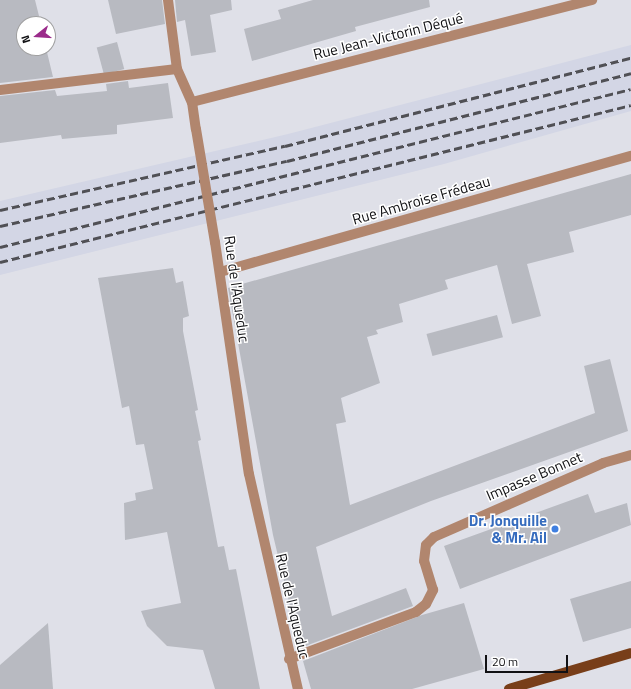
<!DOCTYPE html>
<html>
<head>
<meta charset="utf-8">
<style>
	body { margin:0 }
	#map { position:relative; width:631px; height:689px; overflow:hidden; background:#dfe0e8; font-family:"Titillium Web",sans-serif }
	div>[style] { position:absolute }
	.built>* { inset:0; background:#d3d6e5 }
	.building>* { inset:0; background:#b8bac1; transform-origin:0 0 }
	.lane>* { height:10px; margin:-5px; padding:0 5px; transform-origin:5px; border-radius:5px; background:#b1866e }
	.street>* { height:10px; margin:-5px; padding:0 5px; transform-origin:5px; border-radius:5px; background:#b1866e }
	.primary>* { height:10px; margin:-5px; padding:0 5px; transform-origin:5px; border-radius:5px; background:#783e19 }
	.rail>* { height:3px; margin-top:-1.5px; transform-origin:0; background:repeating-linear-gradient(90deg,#505055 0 8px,transparent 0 12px) }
	.street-bridge>* { height:10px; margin:-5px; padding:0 5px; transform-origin:5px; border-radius:5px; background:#b1866e }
	.dots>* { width:11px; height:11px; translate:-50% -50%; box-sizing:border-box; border:2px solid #fff; border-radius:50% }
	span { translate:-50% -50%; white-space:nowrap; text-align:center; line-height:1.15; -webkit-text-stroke:3px #fff; paint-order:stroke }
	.street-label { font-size:15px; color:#111114 }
	.shop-label { font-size:15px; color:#366cbe; font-weight:700 }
	.right { translate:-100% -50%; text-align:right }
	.north { position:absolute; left:16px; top:16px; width:40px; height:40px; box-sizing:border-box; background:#fff; border:1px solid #a0a0a1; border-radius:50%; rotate:253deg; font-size:11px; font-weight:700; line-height:16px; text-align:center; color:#111114 }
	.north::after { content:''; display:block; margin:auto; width:14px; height:18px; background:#9b2c8b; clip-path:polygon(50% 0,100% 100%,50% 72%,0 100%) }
	.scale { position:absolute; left:485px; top:655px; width:83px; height:18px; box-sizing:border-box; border:2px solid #111114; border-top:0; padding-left:5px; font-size:12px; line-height:14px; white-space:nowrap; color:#111114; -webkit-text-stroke:3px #fff; paint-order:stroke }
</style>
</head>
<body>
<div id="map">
	<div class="built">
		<div style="clip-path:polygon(631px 45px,631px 111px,444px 164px,0 275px,0 201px,288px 134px)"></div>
	</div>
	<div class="building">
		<div style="clip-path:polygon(0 0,35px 0,41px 24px,24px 24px,24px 48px,46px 48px,53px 77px,0 83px)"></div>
		<div style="clip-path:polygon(108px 0,162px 0,165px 24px,116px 34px)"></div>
		<div style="clip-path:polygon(175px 0,231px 0,232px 10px,210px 15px,216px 52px,191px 56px,185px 20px,177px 22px)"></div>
		<div style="clip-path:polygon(313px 0,429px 0,430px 7px,355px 27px,356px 31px,252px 61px,244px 29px,281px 19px,278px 10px)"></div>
		<div style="left:117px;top:42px;width:28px;height:21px;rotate:75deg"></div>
		<div style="clip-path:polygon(128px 81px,129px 88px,168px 83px,173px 118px,117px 125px,117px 134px,62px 139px,61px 135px,0 143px,0 96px,55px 90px,57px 96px,107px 91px,106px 84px)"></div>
		<div style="clip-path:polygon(631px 174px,631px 215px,569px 232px,574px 252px,527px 264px,541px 316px,512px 324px,497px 265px,445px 280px,448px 289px,399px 304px,403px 322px,376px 330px,378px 334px,367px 337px,380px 383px,341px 398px,346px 422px,336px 424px,350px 505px,595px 413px,584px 366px,610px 359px,628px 431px,431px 501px,316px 547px,332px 616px,406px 588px,413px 606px,300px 648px,273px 535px,228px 288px)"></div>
		<div style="clip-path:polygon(173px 268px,176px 283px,183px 281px,189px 316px,183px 318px,183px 331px,198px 410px,195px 411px,201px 440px,198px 441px,218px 547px,224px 546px,229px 570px,236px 569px,260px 689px,215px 689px,203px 650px,167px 646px,147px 626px,141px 611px,181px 603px,167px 532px,125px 540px,124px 503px,136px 500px,135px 493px,153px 489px,144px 444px,136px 445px,129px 406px,122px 408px,98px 278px)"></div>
		<div style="left:497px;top:315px;width:23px;height:73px;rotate:75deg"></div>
		<div style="clip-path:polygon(588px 494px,595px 513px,627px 503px,631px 525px,460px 589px,444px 546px)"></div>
		<div style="clip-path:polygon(631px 581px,631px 628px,583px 642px,570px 599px)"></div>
		<div style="clip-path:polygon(464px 603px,484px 669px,412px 689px,311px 689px,303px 661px,422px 615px)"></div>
		<div style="clip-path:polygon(48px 623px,53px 689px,0 689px,0 665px)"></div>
	</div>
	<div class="lane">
		<div style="left:289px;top:659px;width:135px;rotate:-20.3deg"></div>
		<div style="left:416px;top:612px;width:13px;rotate:-39deg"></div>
		<div style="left:426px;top:604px;width:16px;rotate:-63deg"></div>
		<div style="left:433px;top:590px;width:30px;rotate:-107deg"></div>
		<div style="left:424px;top:561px;width:16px;rotate:-83deg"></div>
		<div style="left:426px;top:545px;width:11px;rotate:-45deg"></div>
		<div style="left:434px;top:537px;width:184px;rotate:-23.6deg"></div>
		<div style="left:603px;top:463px;width:29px;rotate:-16deg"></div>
	</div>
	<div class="street">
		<div style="left:168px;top:0;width:70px;rotate:82.6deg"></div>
		<div style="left:177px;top:69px;width:36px;rotate:66deg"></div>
		<div style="left:192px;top:102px;width:27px;rotate:82deg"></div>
		<div style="left:0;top:90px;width:178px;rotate:-6.8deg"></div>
		<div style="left:192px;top:102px;width:413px;rotate:-14.3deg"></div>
		<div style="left:215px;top:242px;width:234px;rotate:81.7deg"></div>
		<div style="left:249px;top:474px;width:221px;rotate:77.2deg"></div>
		<div style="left:220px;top:272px;width:427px;rotate:-15.8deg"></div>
	</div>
	<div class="primary">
		<div style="left:509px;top:689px;width:127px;rotate:-16.4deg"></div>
	</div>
	<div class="rail">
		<div style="left:0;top:210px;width:292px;rotate:-12.7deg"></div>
		<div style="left:285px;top:146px;width:357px;rotate:-14.3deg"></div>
		<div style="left:0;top:226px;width:294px;rotate:-12.8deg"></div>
		<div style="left:287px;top:161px;width:355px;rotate:-14.3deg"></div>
		<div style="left:0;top:247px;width:650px;rotate:-14.06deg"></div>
		<div style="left:0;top:262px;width:650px;rotate:-13.97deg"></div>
	</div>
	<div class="street-bridge">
		<div style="left:196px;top:129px;width:115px;rotate:80.5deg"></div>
	</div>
	<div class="dots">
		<div style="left:555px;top:529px;background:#3f7fe0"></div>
	</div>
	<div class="street-label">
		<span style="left:388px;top:36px;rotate:-14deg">Rue Jean-Victorin Déqué</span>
		<span style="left:421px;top:200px;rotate:-16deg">Rue Ambroise Frédeau</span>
		<span style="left:237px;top:289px;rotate:82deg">Rue de l'Aqueduc</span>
		<span style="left:534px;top:476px;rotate:-23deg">Impasse Bonnet</span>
		<span style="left:293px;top:606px;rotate:77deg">Rue de l'Aqueduc</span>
	</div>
	<div class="shop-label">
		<span class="right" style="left:547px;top:529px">Dr. Jonquille<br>&amp; Mr. Ail</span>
	</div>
	<div class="north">N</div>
	<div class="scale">20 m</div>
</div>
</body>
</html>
